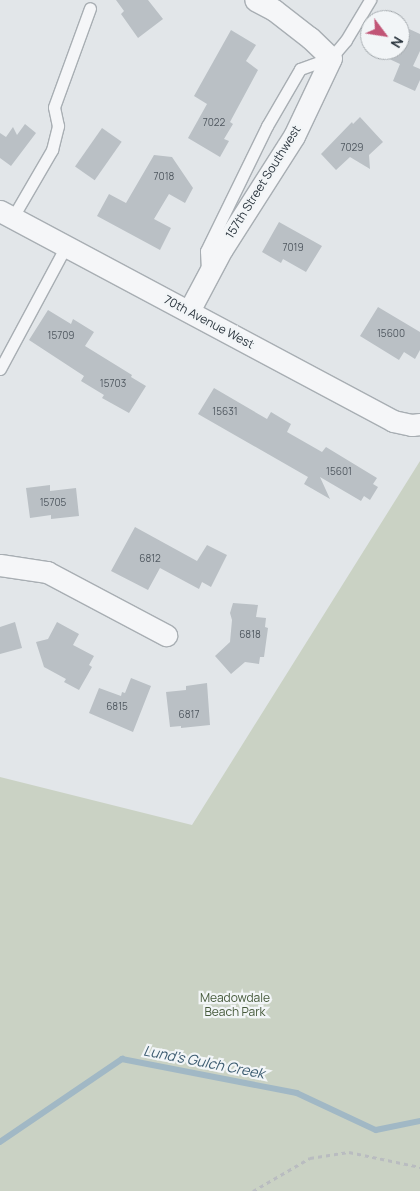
<!DOCTYPE html>
<html>
<head>
<meta charset="utf-8">
<style>
	body { margin:0 }
	#map { position:relative; width:420px; height:1191px; overflow:hidden; background:#e2e6e9; font-family:Manrope,sans-serif }
	div>[style] { position:absolute }
	.green>* { inset:0; background:#cad2c4 }
	.stream>* { height:5.5px; margin:-2.75px; padding:0 2.75px; transform-origin:2.75px; border-radius:2.75px; background:#a1b8c5 }
	.building>* { inset:0; background:#bac0c5; transform-origin:0 0 }
	.path>* { height:3px; margin-top:-1.5px; transform-origin:0; background:repeating-linear-gradient(90deg,#b9bcc0 0 4px,transparent 0 8px) }
	.roads { filter:drop-shadow(1px 0 #a8aeb3) drop-shadow(-1px 0 #a8aeb3) drop-shadow(0 1px #a8aeb3) drop-shadow(0 -1px #a8aeb3) }
	.service>* { height:11px; margin:-5.5px; padding:0 5.5px; transform-origin:5.5px; border-radius:5.5px; background:#f5f6f8 }
	.minor>* { height:21px; margin:-10.5px; padding:0 10.5px; transform-origin:10.5px; border-radius:10.5px; background:#f5f6f8 }
	span { translate:-50% -50%; white-space:nowrap; text-align:center; line-height:1.15; -webkit-text-stroke:4.5px #f2f5f7; paint-order:stroke }
	.number-label { font-size:10px; color:#505860 }
	.number-label span { -webkit-text-stroke-width:0 }
	.street-label { font-size:12px; color:#2c363f }
	.park-label { font-size:12px; color:#465a3b }
	.water-label { font-size:14px; color:#3a5a6f; font-style:italic }
	.north { position:absolute; left:360px; top:10px; width:50px; height:50px; box-sizing:border-box; background:#f2f5f7; border:1px solid #a3a9ad; border-radius:50%; rotate:121deg; font-size:14px; font-weight:700; line-height:20px; text-align:center; color:#2c363f }
	.north::after { content:''; display:block; margin:auto; width:18px; height:22px; background:#c15576; clip-path:polygon(50% 0,100% 100%,50% 72%,0 100%) }
</style>
</head>
<body>
<div id="map">
	<div class="green">
		<div style="clip-path:polygon(420px 461px,420px 1191px,0 1191px,0 777px,192px 825px)"></div>
	</div>
	<div class="stream">
		<div style="left:0;top:1142px;width:148px;rotate:-34.2deg"></div>
		<div style="left:122px;top:1059px;width:178px;rotate:11deg"></div>
		<div style="left:297px;top:1093px;width:87px;rotate:25.1deg"></div>
		<div style="left:376px;top:1130px;width:45px;rotate:-11.6deg"></div>
	</div>
	<div class="building">
		<div style="clip-path:polygon(116px 0,148px 0,163px 19px,138px 38px,121px 14px,124px 11px)"></div>
		<div style="clip-path:polygon(407px 28px,420px 34px,420px 51px,413px 66px,420px 69px,420px 80px,415px 91px,393px 81px,400px 64px,370px 50px,400px 50px,400px 29px,405px 31px)"></div>
		<div style="clip-path:polygon(231px 30px,256px 45px,246px 61px,258px 70px,230px 122px,233px 124px,224px 139px,229px 141px,220px 157px,188px 138px,207px 104px,194px 96px)"></div>
		<div style="clip-path:polygon(360px 117px,383px 142px,369px 155px,370px 169px,350px 157px,336px 170px,321px 154px,352px 122px,353px 124px)"></div>
		<div style="clip-path:polygon(25px 124px,36px 133px,11px 166px,0 158px,0 133px,6px 137px,13px 127px,17px 135px)"></div>
		<div style="left:102px;top:128px;width:24px;height:47px;rotate:35deg"></div>
		<div style="clip-path:polygon(154px 155px,172px 157px,193px 188px,185px 203px,169px 194px,154px 219px,171px 228px,160px 250px,97px 216px,109px 194px,126px 203px)"></div>
		<div style="clip-path:polygon(279px 222px,322px 246px,306px 272px,283px 259px,281px 263px,262px 252px)"></div>
		<div style="clip-path:polygon(378px 307px,420px 332px,420px 350px,415px 359px,404px 352px,399px 360px,360px 336px)"></div>
		<div style="clip-path:polygon(48px 310px,71px 324px,73px 319px,94px 332px,85px 346px,132px 375px,131px 377px,146px 386px,129px 413px,102px 398px,104px 395px,81px 381px,84px 376px,29px 340px)"></div>
		<div style="clip-path:polygon(214px 388px,267px 419px,271px 412px,291px 424px,287px 432px,322px 452px,326px 447px,377px 478px,373px 484px,378px 487px,370px 500px,364px 496px,361px 501px,320px 477px,330px 499px,304px 484px,308px 477px,198px 414px)"></div>
		<div style="clip-path:polygon(50px 485px,50px 491px,76px 488px,79px 516px,51px 519px,51px 515px,30px 518px,26px 488px)"></div>
		<div style="clip-path:polygon(135px 527px,197px 561px,207px 545px,227px 555px,211px 587px,202px 582px,199px 589px,160px 568px,148px 590px,111px 571px)"></div>
		<div style="clip-path:polygon(233px 603px,258px 605px,256px 617px,266px 618px,265px 627px,268px 628px,264px 657px,260px 657px,259px 664px,245px 662px,231px 674px,215px 656px,230px 642px,232px 620px,230px 613px)"></div>
		<div style="clip-path:polygon(15px 622px,22px 648px,0 654px,0 627px)"></div>
		<div style="clip-path:polygon(57px 622px,79px 634px,73px 645px,94px 656px,89px 665px,92px 667px,79px 690px,64px 682px,66px 679px,44px 667px,36px 642px,48px 639px)"></div>
		<div style="clip-path:polygon(131px 678px,151px 686px,133px 732px,89px 713px,99px 688px,121px 696px,122px 692px,125px 693px)"></div>
		<div style="clip-path:polygon(207px 683px,210px 725px,181px 728px,181px 726px,170px 727px,166px 692px,186px 690px,186px 686px)"></div>
	</div>
	<div class="path">
		<div style="left:253px;top:1191px;width:66px;rotate:-30.1deg"></div>
		<div style="left:310px;top:1158px;width:39px;rotate:-9deg"></div>
		<div style="left:349px;top:1152px;width:73px;rotate:11.9deg"></div>
	</div>
	<div class="roads">
		<div class="service">
			<div style="left:13px;top:217px;width:78px;rotate:-59.8deg"></div>
			<div style="left:52px;top:150px;width:25px;rotate:-76deg"></div>
			<div style="left:58px;top:126px;width:19px;rotate:-102deg"></div>
			<div style="left:54px;top:107px;width:105px;rotate:-70deg"></div>
			<div style="left:207px;top:270px;width:19px;rotate:-93deg"></div>
			<div style="left:206px;top:251px;width:139px;rotate:-64deg"></div>
			<div style="left:267px;top:126px;width:66px;rotate:-59.9deg"></div>
			<div style="left:300px;top:69px;width:33px;rotate:-20deg"></div>
			<div style="left:331px;top:58px;width:23px;rotate:-50deg"></div>
			<div style="left:346px;top:40px;width:47px;rotate:-59deg"></div>
			<div style="left:0;top:369px;width:140px;rotate:-61.8deg"></div>
		</div>
		<div class="minor">
			<div style="left:0;top:211px;width:446px;rotate:28.1deg"></div>
			<div style="left:393px;top:421px;width:19px;rotate:12deg"></div>
			<div style="left:412px;top:425px;width:8px;rotate:-7deg"></div>
			<div style="left:189px;top:311px;width:70px;rotate:-62deg"></div>
			<div style="left:222px;top:249px;width:134px;rotate:-57.5deg"></div>
			<div style="left:294px;top:136px;width:86px;rotate:-64.6deg"></div>
			<div style="left:331px;top:58px;width:29px;rotate:-136deg"></div>
			<div style="left:310px;top:38px;width:46px;rotate:-142.1deg"></div>
			<div style="left:274px;top:10px;width:21px;rotate:-152deg"></div>
			<div style="left:0;top:565px;width:48px;rotate:8.5deg"></div>
			<div style="left:47px;top:572px;width:135px;rotate:27.9deg"></div>
		</div>
	</div>
	<div class="number-label">
		<span style="left:214px;top:123px">7022</span>
		<span style="left:352px;top:148px">7029</span>
		<span style="left:164px;top:177px">7018</span>
		<span style="left:293px;top:248px">7019</span>
		<span style="left:391px;top:334px">15600</span>
		<span style="left:61px;top:336px">15709</span>
		<span style="left:113px;top:384px">15703</span>
		<span style="left:225px;top:412px">15631</span>
		<span style="left:339px;top:472px">15601</span>
		<span style="left:53px;top:503px">15705</span>
		<span style="left:150px;top:559px">6812</span>
		<span style="left:250px;top:635px">6818</span>
		<span style="left:117px;top:707px">6815</span>
		<span style="left:189px;top:715px">6817</span>
	</div>
	<div class="street-label">
		<span style="left:263px;top:182px;rotate:-58deg">157th Street Southwest</span>
		<span style="left:209px;top:322px;rotate:28deg">70th Avenue West</span>
	</div>
	<div class="park-label">
		<span style="left:235px;top:1005px">Meadowdale<br>Beach Park</span>
	</div>
	<div class="water-label">
		<span style="left:204px;top:1062px;rotate:11deg">Lund's Gulch Creek</span>
	</div>
	<div class="north">N</div>
</div>
</body>
</html>
